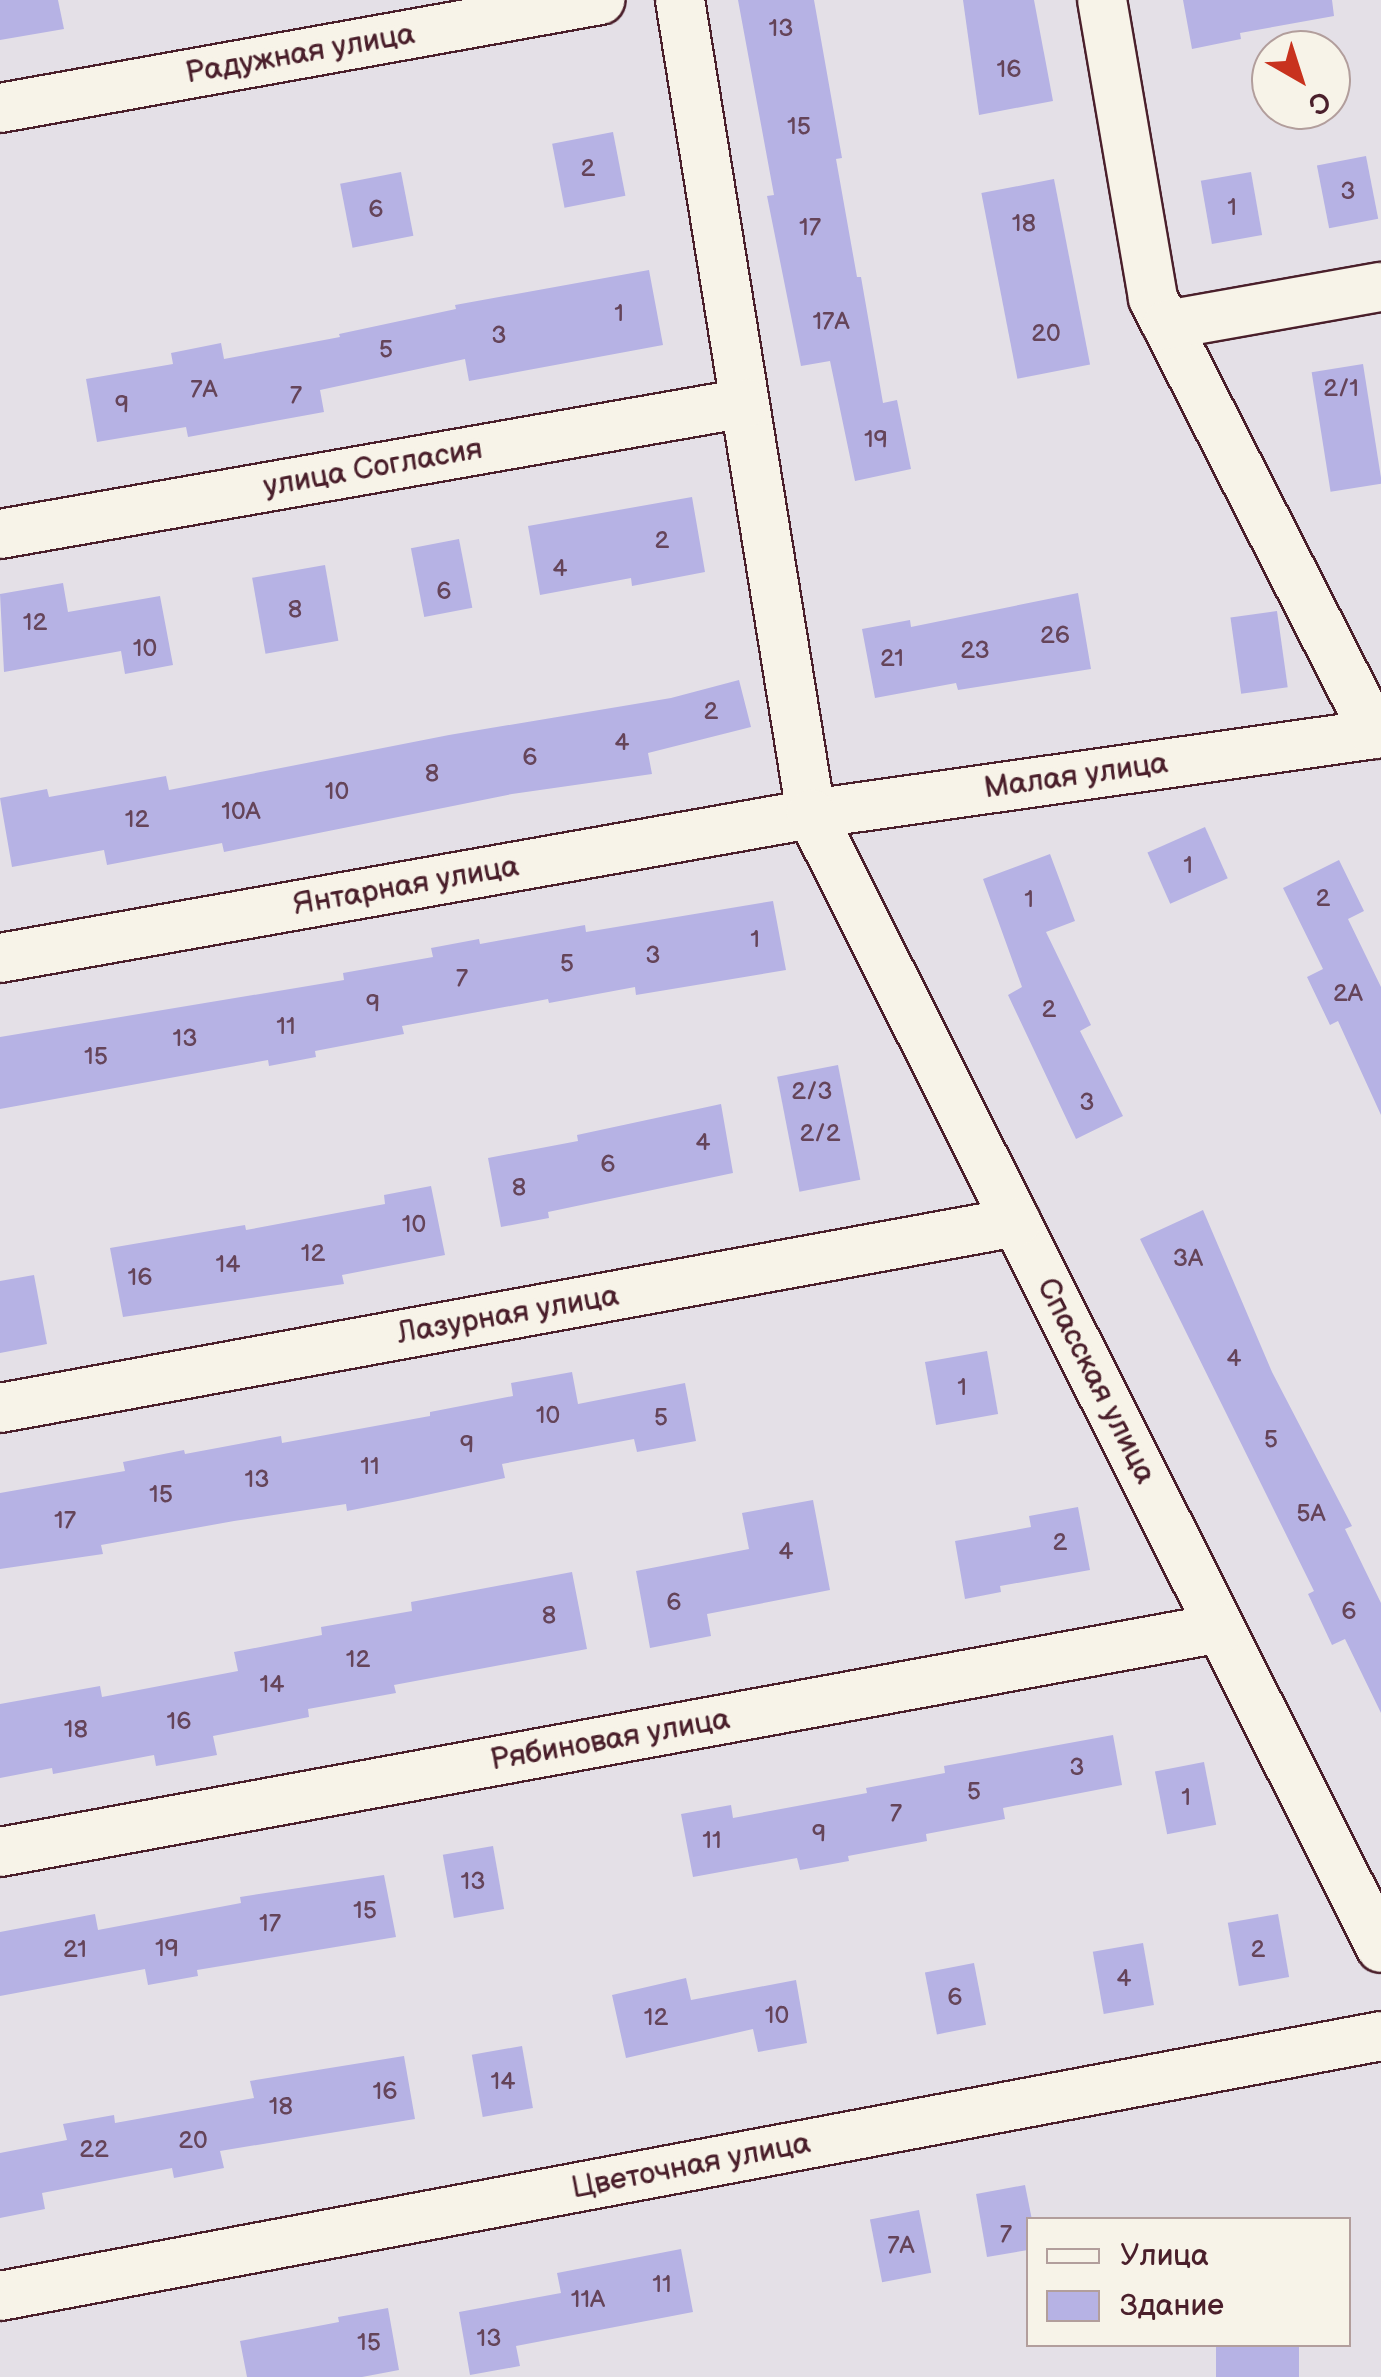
<!DOCTYPE html>
<html>
<head>
<meta charset="utf-8">
<style>
	body { margin:0 }
	#map { position:relative; width:1381px; height:2377px; overflow:hidden; background:#e4e0e7; font-family:"Balsamiq Sans",sans-serif }
	div>[style] { position:absolute }
	.building>* { inset:0; background:#b6b2e4; transform-origin:0 0 }
	.roads { filter:drop-shadow(2px 0 #4a1f2b) drop-shadow(-2px 0 #4a1f2b) drop-shadow(0 2px #4a1f2b) drop-shadow(0 -2px #4a1f2b) }
	.minor>* { height:48px; margin:-24px; padding:0 24px; transform-origin:24px; border-radius:24px; background:#f7f3e8 }
	span { translate:-50% -50%; white-space:nowrap; text-align:center; line-height:1.15; -webkit-text-stroke:8px #f7f3e8; paint-order:stroke }
	.number-label { font-size:25px; color:#654459 }
	.number-label span { -webkit-text-stroke-width:0 }
	.street-label { font-size:30px; color:#4a1f2b }
	.legend { position:absolute; left:1026px; top:2217px; width:325px; height:130px; box-sizing:border-box; background:#f7f3e8; border:2px solid #b29e9c; margin:0; padding:12px 18px; list-style:none; font-size:30px; color:#4a1f2b }
	.legend li { display:flex; align-items:center; gap:20px; height:50px }
	.legend b { width:50px; border:2px solid #b29e9c }
	.north { position:absolute; left:1251px; top:30px; width:100px; height:100px; box-sizing:border-box; background:#f7f3e8; border:2px solid #b29e9c; border-radius:50%; rotate:141deg; font-size:28px; font-weight:700; line-height:40px; text-align:center; color:#4a1f2b }
	.north::after { content:''; display:block; margin:auto; width:35px; height:45px; background:#c8321e; clip-path:polygon(50% 0,100% 100%,50% 72%,0 100%) }
</style>
</head>
<body>
<div id="map">
	<div class="building">
		<div style="clip-path:polygon(0 0,58px 0,64px 29px,0 40px)"></div>
		<div style="clip-path:polygon(738px 0,814px 0,842px 158px,836px 159px,857px 277px,861px 277px,883px 403px,897px 400px,911px 469px,855px 481px,830px 361px,801px 366px,767px 196px,774px 195px)"></div>
		<div style="clip-path:polygon(963px 0,1034px 0,1053px 101px,979px 115px)"></div>
		<div style="clip-path:polygon(1183px 0,1332px 0,1334px 16px,1240px 33px,1241px 39px,1192px 49px)"></div>
		<div style="left:613px;top:132px;width:65px;height:62px;rotate:79deg"></div>
		<div style="left:1366px;top:156px;width:64px;height:50px;rotate:79deg"></div>
		<div style="left:401px;top:172px;width:65px;height:62px;rotate:79deg"></div>
		<div style="left:1251px;top:172px;width:64px;height:51px;rotate:80deg"></div>
		<div style="left:1054px;top:179px;width:189px;height:74px;rotate:79deg"></div>
		<div style="clip-path:polygon(649px 270px,663px 345px,469px 381px,465px 359px,320px 390px,324px 412px,188px 437px,186px 427px,97px 442px,86px 379px,173px 364px,171px 353px,221px 343px,224px 359px,340px 337px,339px 334px,456px 309px,455px 305px)"></div>
		<div style="left:1363px;top:364px;width:121px;height:52px;rotate:81deg"></div>
		<div style="clip-path:polygon(692px 497px,705px 572px,632px 586px,631px 578px,540px 595px,528px 526px)"></div>
		<div style="left:459px;top:539px;width:70px;height:49px;rotate:79deg"></div>
		<div style="left:325px;top:565px;width:77px;height:74px;rotate:80deg"></div>
		<div style="clip-path:polygon(63px 583px,68px 612px,160px 596px,173px 665px,125px 674px,121px 651px,4px 672px,0 594px)"></div>
		<div style="clip-path:polygon(1078px 593px,1091px 669px,958px 690px,956px 683px,875px 698px,862px 629px,910px 620px,911px 627px)"></div>
		<div style="left:1277px;top:611px;width:77px;height:47px;rotate:82deg"></div>
		<div style="clip-path:polygon(739px 680px,751px 727px,648px 753px,652px 774px,512px 794px,224px 852px,222px 843px,107px 865px,104px 850px,12px 867px,0 798px,47px 789px,49px 797px,166px 776px,169px 790px,449px 735px,671px 698px)"></div>
		<div style="left:1205px;top:827px;width:56px;height:63px;rotate:66deg"></div>
		<div style="clip-path:polygon(1050px 854px,1075px 921px,1046px 932px,1091px 1025px,1080px 1031px,1123px 1116px,1076px 1139px,1008px 995px,1022px 987px,983px 879px)"></div>
		<div style="clip-path:polygon(1339px 860px,1364px 911px,1348px 919px,1381px 987px,1381px 1115px,1338px 1021px,1330px 1025px,1307px 977px,1323px 969px,1283px 888px)"></div>
		<div style="clip-path:polygon(773px 901px,786px 970px,636px 995px,635px 987px,549px 1003px,548px 999px,402px 1026px,404px 1034px,315px 1051px,316px 1057px,269px 1066px,268px 1060px,0 1109px,0 1037px,344px 980px,343px 973px,433px 957px,431px 948px,479px 939px,480px 944px,585px 925px,586px 932px)"></div>
		<div style="left:838px;top:1065px;width:117px;height:62px;rotate:79deg"></div>
		<div style="clip-path:polygon(721px 1104px,733px 1173px,548px 1212px,549px 1218px,501px 1227px,488px 1158px,578px 1141px,577px 1135px)"></div>
		<div style="clip-path:polygon(431px 1186px,445px 1255px,342px 1275px,344px 1284px,123px 1317px,110px 1248px,245px 1225px,246px 1230px,385px 1204px,384px 1195px)"></div>
		<div style="clip-path:polygon(1203px 1210px,1272px 1372px,1352px 1526px,1345px 1529px,1381px 1603px,1381px 1713px,1345px 1639px,1332px 1645px,1308px 1594px,1314px 1591px,1140px 1239px)"></div>
		<div style="clip-path:polygon(34px 1275px,47px 1344px,0 1353px,0 1281px)"></div>
		<div style="left:987px;top:1351px;width:64px;height:63px;rotate:80deg"></div>
		<div style="clip-path:polygon(572px 1372px,578px 1404px,685px 1383px,696px 1441px,637px 1452px,634px 1439px,502px 1464px,505px 1478px,408px 1499px,347px 1511px,346px 1504px,234px 1521px,101px 1545px,103px 1554px,0 1569px,0 1493px,125px 1471px,123px 1462px,184px 1450px,185px 1454px,281px 1436px,282px 1443px,430px 1416px,430px 1412px,513px 1396px,511px 1383px)"></div>
		<div style="clip-path:polygon(813px 1500px,830px 1590px,707px 1614px,711px 1636px,650px 1648px,636px 1571px,749px 1549px,742px 1513px)"></div>
		<div style="clip-path:polygon(1078px 1507px,1090px 1570px,1000px 1586px,1001px 1592px,965px 1599px,955px 1541px,1031px 1527px,1029px 1516px)"></div>
		<div style="clip-path:polygon(572px 1572px,587px 1649px,394px 1685px,396px 1693px,308px 1709px,309px 1717px,213px 1736px,217px 1755px,156px 1766px,154px 1755px,53px 1774px,52px 1768px,0 1778px,0 1704px,100px 1686px,102px 1697px,238px 1671px,234px 1652px,322px 1635px,321px 1627px,412px 1611px,411px 1602px)"></div>
		<div style="clip-path:polygon(1113px 1735px,1122px 1785px,1003px 1808px,1005px 1819px,926px 1834px,927px 1841px,848px 1856px,849px 1861px,800px 1870px,797px 1858px,693px 1877px,681px 1814px,731px 1805px,733px 1818px,867px 1793px,866px 1788px,945px 1773px,944px 1766px)"></div>
		<div style="left:1204px;top:1762px;width:64px;height:50px;rotate:79deg"></div>
		<div style="left:493px;top:1846px;width:64px;height:51px;rotate:80deg"></div>
		<div style="clip-path:polygon(384px 1875px,396px 1937px,197px 1970px,198px 1976px,148px 1985px,145px 1969px,0 1996px,0 1932px,95px 1914px,98px 1930px,241px 1903px,240px 1897px)"></div>
		<div style="left:1278px;top:1914px;width:64px;height:51px;rotate:80deg"></div>
		<div style="left:1143px;top:1943px;width:63px;height:51px;rotate:80deg"></div>
		<div style="left:974px;top:1963px;width:63px;height:50px;rotate:79deg"></div>
		<div style="clip-path:polygon(686px 1978px,691px 2000px,796px 1980px,807px 2043px,758px 2052px,753px 2029px,626px 2058px,612px 1995px)"></div>
		<div style="left:522px;top:2046px;width:63px;height:51px;rotate:80deg"></div>
		<div style="clip-path:polygon(404px 2056px,415px 2119px,220px 2151px,224px 2168px,174px 2178px,172px 2168px,42px 2193px,45px 2209px,0 2218px,0 2153px,67px 2140px,63px 2124px,114px 2115px,115px 2123px,254px 2098px,250px 2081px)"></div>
		<div style="clip-path:polygon(1025px 2185px,1032px 2220px,1028px 2250px,987px 2257px,976px 2194px)"></div>
		<div style="left:919px;top:2210px;width:64px;height:50px;rotate:79deg"></div>
		<div style="clip-path:polygon(681px 2249px,693px 2312px,516px 2346px,520px 2366px,470px 2375px,459px 2312px,561px 2293px,557px 2273px)"></div>
		<div style="clip-path:polygon(388px 2308px,399px 2370px,362px 2377px,247px 2377px,240px 2341px,339px 2322px,338px 2317px)"></div>
		<div style="left:1216px;top:2344px;width:83px;height:34px"></div>
	</div>
	<div class="roads">
		<div class="minor">
			<div style="left:680px;top:0;width:824px;rotate:80.86deg"></div>
			<div style="left:811px;top:814px;width:570px;rotate:-8.07deg"></div>
			<div style="left:1375px;top:734px;width:489px;rotate:-117deg"></div>
			<div style="left:1153px;top:298px;width:302px;rotate:-99.7deg"></div>
			<div style="left:0;top:108px;width:610px;rotate:-10.2deg"></div>
			<div style="left:1167px;top:325px;width:217px;rotate:-10.1deg"></div>
			<div style="left:0;top:534px;width:756px;rotate:-9.97deg"></div>
			<div style="left:0;top:958px;width:824px;rotate:-10.07deg"></div>
			<div style="left:811px;top:814px;width:1269px;rotate:63.31deg"></div>
			<div style="left:0;top:1408px;width:1033px;rotate:-10.37deg"></div>
			<div style="left:0;top:1852px;width:1240px;rotate:-10.4deg"></div>
			<div style="left:0;top:2296px;width:1405px;rotate:-10.66deg"></div>
		</div>
	</div>
	<div class="number-label">
		<span style="left:781px;top:29px">13</span>
		<span style="left:1009px;top:70px">16</span>
		<span style="left:799px;top:127px">15</span>
		<span style="left:588px;top:169px">2</span>
		<span style="left:1348px;top:192px">3</span>
		<span style="left:1232px;top:208px">1</span>
		<span style="left:376px;top:210px">6</span>
		<span style="left:1024px;top:224px">18</span>
		<span style="left:810px;top:228px">17</span>
		<span style="left:619px;top:314px">1</span>
		<span style="left:831px;top:322px">17А</span>
		<span style="left:1046px;top:334px">20</span>
		<span style="left:499px;top:336px">3</span>
		<span style="left:386px;top:350px">5</span>
		<span style="left:1341px;top:389px">2/1</span>
		<span style="left:204px;top:390px">7А</span>
		<span style="left:296px;top:396px">7</span>
		<span style="left:122px;top:405px">9</span>
		<span style="left:876px;top:440px">19</span>
		<span style="left:662px;top:541px">2</span>
		<span style="left:560px;top:569px">4</span>
		<span style="left:444px;top:592px">6</span>
		<span style="left:295px;top:610px">8</span>
		<span style="left:35px;top:623px">12</span>
		<span style="left:1055px;top:636px">26</span>
		<span style="left:145px;top:649px">10</span>
		<span style="left:975px;top:651px">23</span>
		<span style="left:892px;top:659px">21</span>
		<span style="left:711px;top:712px">2</span>
		<span style="left:622px;top:743px">4</span>
		<span style="left:530px;top:758px">6</span>
		<span style="left:432px;top:774px">8</span>
		<span style="left:337px;top:792px">10</span>
		<span style="left:241px;top:812px">10А</span>
		<span style="left:137px;top:820px">12</span>
		<span style="left:1188px;top:866px">1</span>
		<span style="left:1323px;top:899px">2</span>
		<span style="left:1029px;top:900px">1</span>
		<span style="left:755px;top:940px">1</span>
		<span style="left:653px;top:956px">3</span>
		<span style="left:567px;top:964px">5</span>
		<span style="left:462px;top:979px">7</span>
		<span style="left:1348px;top:994px">2А</span>
		<span style="left:373px;top:1004px">9</span>
		<span style="left:1049px;top:1010px">2</span>
		<span style="left:286px;top:1027px">11</span>
		<span style="left:185px;top:1039px">13</span>
		<span style="left:96px;top:1057px">15</span>
		<span style="left:812px;top:1092px">2/3</span>
		<span style="left:1087px;top:1103px">3</span>
		<span style="left:820px;top:1134px">2/2</span>
		<span style="left:703px;top:1143px">4</span>
		<span style="left:608px;top:1165px">6</span>
		<span style="left:519px;top:1188px">8</span>
		<span style="left:414px;top:1225px">10</span>
		<span style="left:313px;top:1254px">12</span>
		<span style="left:1188px;top:1259px">3А</span>
		<span style="left:228px;top:1265px">14</span>
		<span style="left:140px;top:1278px">16</span>
		<span style="left:1234px;top:1359px">4</span>
		<span style="left:962px;top:1388px">1</span>
		<span style="left:548px;top:1416px">10</span>
		<span style="left:661px;top:1418px">5</span>
		<span style="left:1271px;top:1440px">5</span>
		<span style="left:467px;top:1445px">9</span>
		<span style="left:370px;top:1467px">11</span>
		<span style="left:257px;top:1480px">13</span>
		<span style="left:161px;top:1495px">15</span>
		<span style="left:1311px;top:1514px">5А</span>
		<span style="left:65px;top:1521px">17</span>
		<span style="left:1060px;top:1543px">2</span>
		<span style="left:786px;top:1552px">4</span>
		<span style="left:674px;top:1603px">6</span>
		<span style="left:1349px;top:1612px">6</span>
		<span style="left:549px;top:1616px">8</span>
		<span style="left:358px;top:1660px">12</span>
		<span style="left:272px;top:1685px">14</span>
		<span style="left:179px;top:1722px">16</span>
		<span style="left:76px;top:1730px">18</span>
		<span style="left:1077px;top:1768px">3</span>
		<span style="left:974px;top:1792px">5</span>
		<span style="left:1186px;top:1798px">1</span>
		<span style="left:896px;top:1814px">7</span>
		<span style="left:819px;top:1834px">9</span>
		<span style="left:712px;top:1841px">11</span>
		<span style="left:473px;top:1882px">13</span>
		<span style="left:365px;top:1911px">15</span>
		<span style="left:270px;top:1924px">17</span>
		<span style="left:167px;top:1949px">19</span>
		<span style="left:75px;top:1950px">21</span>
		<span style="left:1258px;top:1950px">2</span>
		<span style="left:1124px;top:1979px">4</span>
		<span style="left:955px;top:1998px">6</span>
		<span style="left:777px;top:2016px">10</span>
		<span style="left:656px;top:2018px">12</span>
		<span style="left:503px;top:2082px">14</span>
		<span style="left:385px;top:2092px">16</span>
		<span style="left:281px;top:2107px">18</span>
		<span style="left:193px;top:2141px">20</span>
		<span style="left:94px;top:2150px">22</span>
		<span style="left:1006px;top:2235px">7</span>
		<span style="left:901px;top:2246px">7А</span>
		<span style="left:662px;top:2285px">11</span>
		<span style="left:588px;top:2300px">11А</span>
		<span style="left:489px;top:2339px">13</span>
		<span style="left:369px;top:2343px">15</span>
	</div>
	<div class="street-label">
		<span style="left:300px;top:54px;rotate:-10deg">Радужная улица</span>
		<span style="left:373px;top:468px;rotate:-10deg">улица Согласия</span>
		<span style="left:1076px;top:776px;rotate:-8deg">Малая улица</span>
		<span style="left:406px;top:886px;rotate:-10deg">Янтарная улица</span>
		<span style="left:508px;top:1315px;rotate:-10deg">Лазурная улица</span>
		<span style="left:1096px;top:1381px;rotate:63deg">Спасская улица</span>
		<span style="left:610px;top:1740px;rotate:-10deg">Рябиновая улица</span>
		<span style="left:691px;top:2166px;rotate:-11deg">Цветочная улица</span>
	</div>
	<ul class="legend">
	<li><b style="height:12px;background:#f7f3e8"></b>Улица</li>
	<li><b style="height:28px;background:#b6b2e4"></b>Здание</li>
	</ul>
	<div class="north">С</div>
</div>
</body>
</html>
